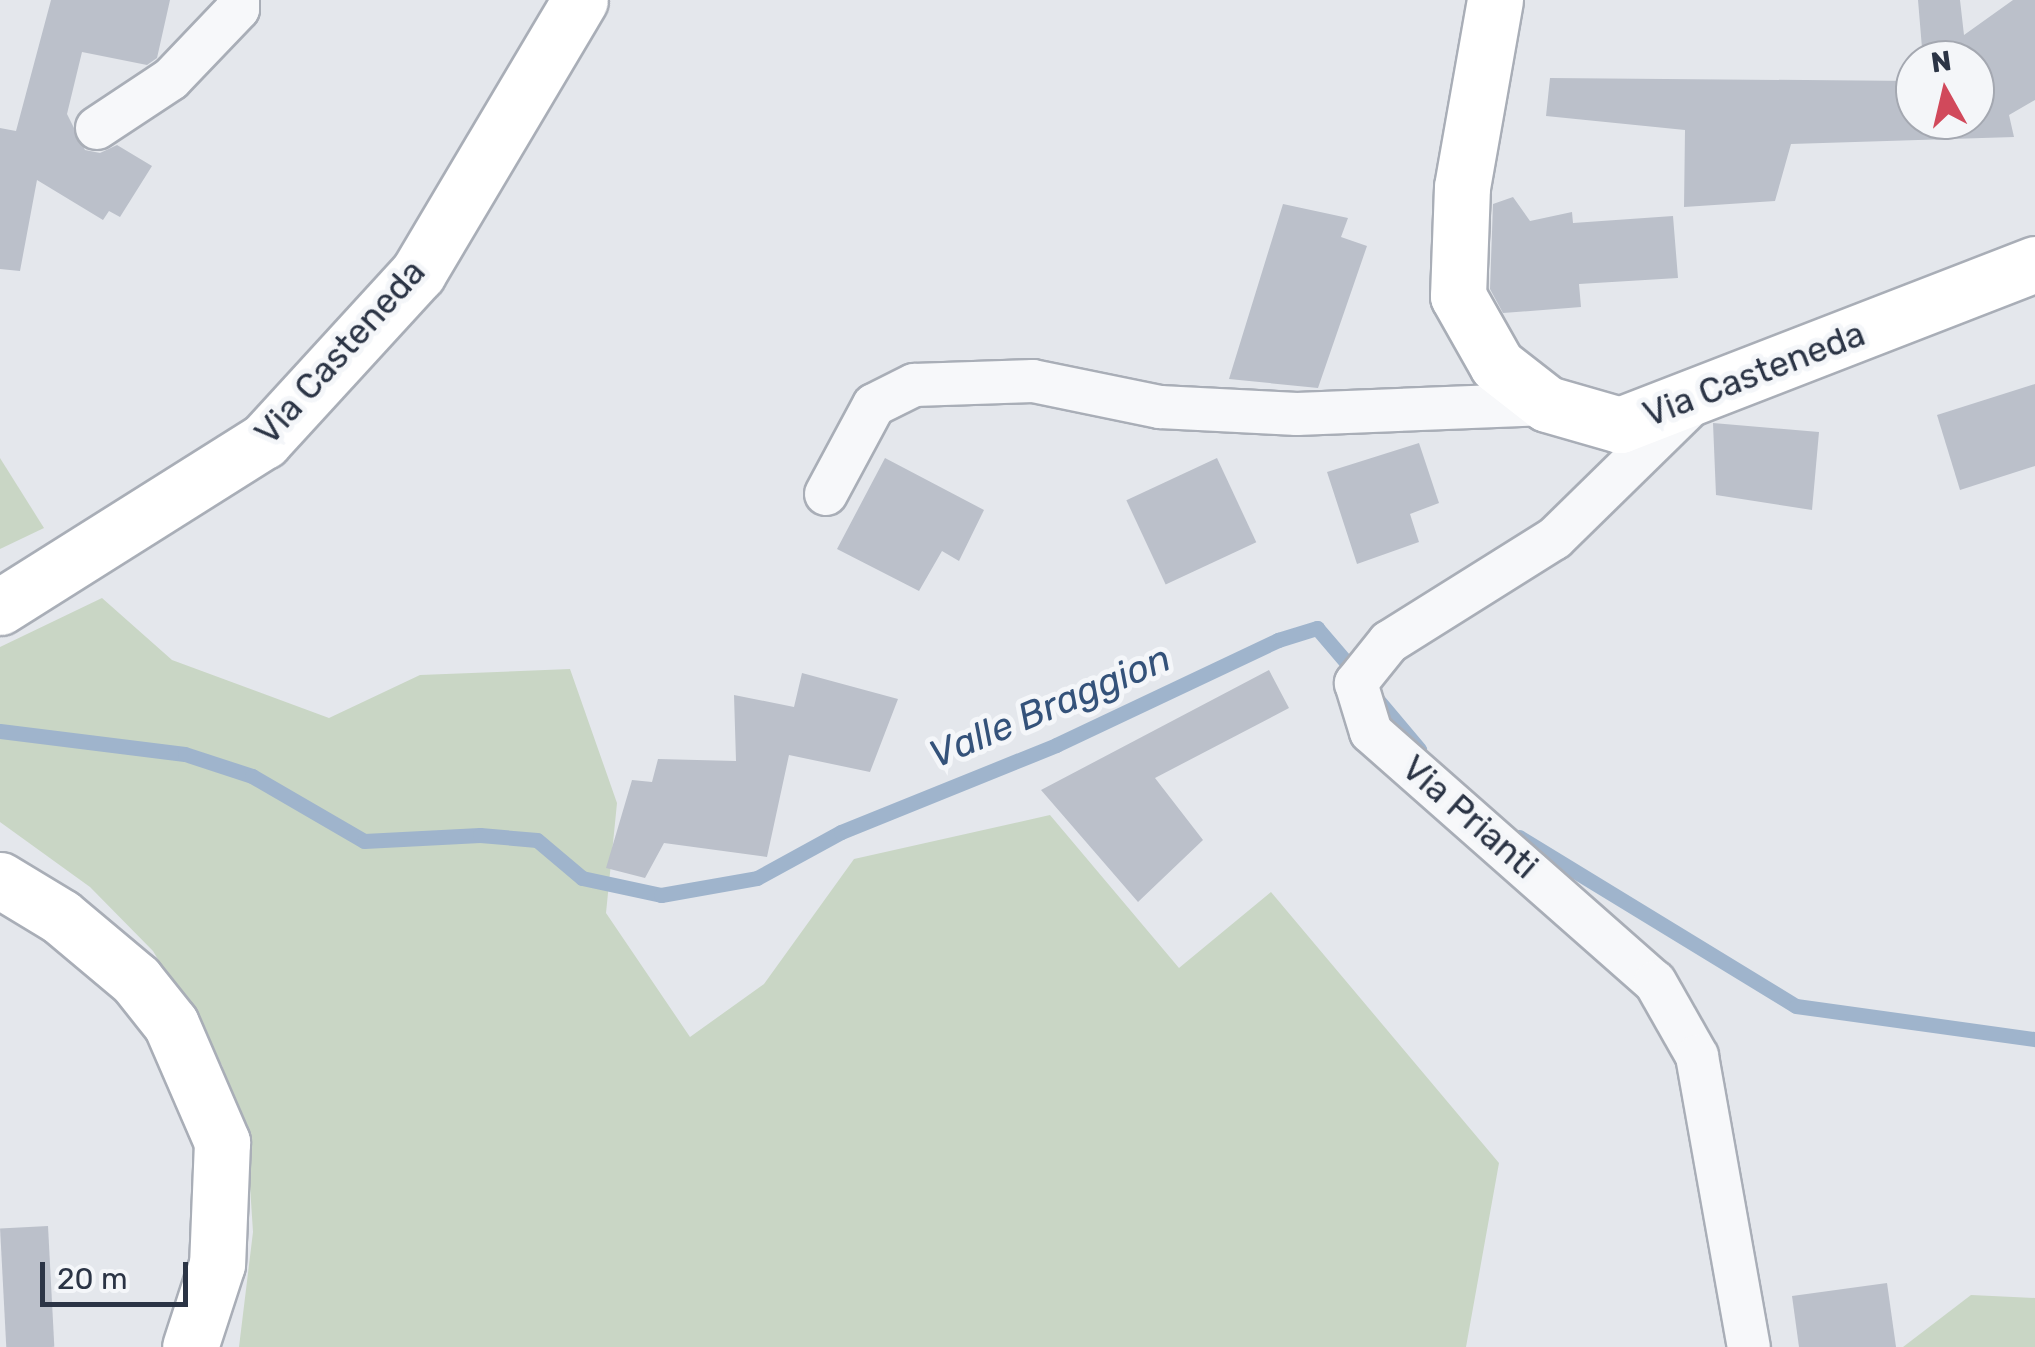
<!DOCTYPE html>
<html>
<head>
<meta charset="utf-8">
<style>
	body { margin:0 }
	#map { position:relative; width:2035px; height:1347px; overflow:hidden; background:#e4e7ec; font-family:Rubik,sans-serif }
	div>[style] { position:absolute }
	.green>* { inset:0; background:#c9d6c5 }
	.stream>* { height:15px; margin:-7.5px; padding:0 7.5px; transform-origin:7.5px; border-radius:7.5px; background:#9fb4cc }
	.building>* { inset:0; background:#bbc0ca; transform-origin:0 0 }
	.roads { filter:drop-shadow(2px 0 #a9aeb7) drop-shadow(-2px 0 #a9aeb7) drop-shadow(0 2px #a9aeb7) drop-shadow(0 -2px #a9aeb7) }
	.street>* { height:42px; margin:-21px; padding:0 21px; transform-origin:21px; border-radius:21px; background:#f7f8fa }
	.secondary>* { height:55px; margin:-27.5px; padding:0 27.5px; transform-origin:27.5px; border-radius:27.5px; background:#fff }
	span { translate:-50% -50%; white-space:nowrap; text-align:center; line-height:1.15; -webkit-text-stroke:10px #f4f6f9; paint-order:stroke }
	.street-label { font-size:35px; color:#2b3445 }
	.water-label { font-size:38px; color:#34527a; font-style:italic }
	.north { position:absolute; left:1895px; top:40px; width:100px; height:100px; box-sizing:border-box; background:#f4f6f9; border:2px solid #a4a8b1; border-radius:50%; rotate:352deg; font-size:28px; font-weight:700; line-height:40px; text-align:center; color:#2b3445 }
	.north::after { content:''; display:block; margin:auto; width:35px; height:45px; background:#d1495b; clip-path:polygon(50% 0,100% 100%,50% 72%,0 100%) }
	.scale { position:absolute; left:40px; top:1262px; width:148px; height:45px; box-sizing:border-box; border:5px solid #2b3445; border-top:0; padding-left:12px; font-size:30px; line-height:35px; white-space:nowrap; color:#2b3445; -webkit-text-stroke:8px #f4f6f9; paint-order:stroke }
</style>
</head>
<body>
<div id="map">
	<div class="green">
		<div style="clip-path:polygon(0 458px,44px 528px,0 549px)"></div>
		<div style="clip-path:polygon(102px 598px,172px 660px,329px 718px,420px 675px,570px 669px,617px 803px,606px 913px,690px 1037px,764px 984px,854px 859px,1050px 815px,1179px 968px,1271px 892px,1499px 1163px,1466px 1347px,239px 1347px,253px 1232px,247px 1140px,222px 1065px,153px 951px,90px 887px,0 822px,0 647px)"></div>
		<div style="clip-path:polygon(1971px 1295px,2035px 1298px,2035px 1347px,1903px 1347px)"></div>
	</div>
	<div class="stream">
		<div style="left:1376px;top:698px;width:67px;rotate:49.9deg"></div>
		<div style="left:0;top:731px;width:186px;rotate:7.1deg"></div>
		<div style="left:185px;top:754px;width:71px;rotate:18.2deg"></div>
		<div style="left:252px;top:776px;width:129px;rotate:30.1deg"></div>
		<div style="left:364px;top:841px;width:116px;rotate:-3deg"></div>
		<div style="left:480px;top:835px;width:57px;rotate:5deg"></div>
		<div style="left:537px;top:840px;width:59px;rotate:40.2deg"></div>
		<div style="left:582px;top:878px;width:81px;rotate:12.1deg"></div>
		<div style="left:661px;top:895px;width:97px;rotate:-10deg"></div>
		<div style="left:757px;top:878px;width:96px;rotate:-28.7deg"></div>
		<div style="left:841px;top:832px;width:232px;rotate:-22deg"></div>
		<div style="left:1056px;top:745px;width:246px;rotate:-25.3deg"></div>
		<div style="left:1278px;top:640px;width:41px;rotate:-17.1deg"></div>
		<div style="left:1317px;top:628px;width:63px;rotate:49.5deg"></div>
		<div style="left:1519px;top:837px;width:324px;rotate:31.4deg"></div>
		<div style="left:1796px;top:1006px;width:241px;rotate:7.9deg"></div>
	</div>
	<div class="building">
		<div style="clip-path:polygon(51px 0,170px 0,157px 58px,147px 65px,82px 52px,67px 114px,85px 150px,100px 153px,117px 145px,152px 166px,120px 217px,109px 211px,103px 220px,37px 180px,20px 271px,0 269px,0 128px,16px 131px)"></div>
		<div style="clip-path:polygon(1918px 0,1960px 0,1964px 35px,2013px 0,2035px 0,2035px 100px,2009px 115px,2014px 137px,1791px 144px,1775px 201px,1684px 207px,1685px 130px,1546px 116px,1550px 78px,1915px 81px,1915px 120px,1975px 120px,1975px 60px,1923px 60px)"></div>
		<div style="clip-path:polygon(1513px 197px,1530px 221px,1572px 212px,1573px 223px,1673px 216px,1678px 278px,1579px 284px,1581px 307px,1503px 313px,1490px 289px,1493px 204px)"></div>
		<div style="clip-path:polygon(1283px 204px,1348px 218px,1341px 237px,1367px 246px,1318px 388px,1229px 379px)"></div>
		<div style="clip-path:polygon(2035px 384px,2035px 466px,1960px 490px,1937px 415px)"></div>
		<div style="clip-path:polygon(1713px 423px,1819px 432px,1812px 510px,1716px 495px)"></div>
		<div style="clip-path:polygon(1419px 443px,1439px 503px,1410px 514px,1419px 542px,1357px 564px,1327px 472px)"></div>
		<div style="clip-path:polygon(885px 458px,984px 510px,959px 561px,942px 551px,919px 591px,837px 549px)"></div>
		<div style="left:1217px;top:458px;width:93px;height:100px;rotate:65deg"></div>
		<div style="clip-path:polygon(1269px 670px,1289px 708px,1155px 778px,1203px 840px,1138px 902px,1041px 790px)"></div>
		<div style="clip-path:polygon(802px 673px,898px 699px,870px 772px,789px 755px,767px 857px,664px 843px,645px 878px,606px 868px,632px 780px,652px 782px,658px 759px,736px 761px,734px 695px,794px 707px)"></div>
		<div style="left:48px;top:1226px;width:121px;height:48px;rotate:87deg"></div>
		<div style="clip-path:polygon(1887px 1283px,1896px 1347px,1799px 1347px,1792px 1296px)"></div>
	</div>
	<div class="roads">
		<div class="street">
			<div style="left:97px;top:128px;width:89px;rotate:-33.5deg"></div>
			<div style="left:171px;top:79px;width:97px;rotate:-46.3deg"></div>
			<div style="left:238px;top:9px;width:9px;rotate:-90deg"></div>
			<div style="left:1695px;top:401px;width:196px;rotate:135.6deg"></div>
			<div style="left:1555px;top:538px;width:196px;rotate:147.9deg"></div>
			<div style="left:1389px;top:642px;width:53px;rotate:128.8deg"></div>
			<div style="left:1356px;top:683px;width:51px;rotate:73deg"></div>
			<div style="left:1371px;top:732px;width:378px;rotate:41.4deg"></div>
			<div style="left:1655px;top:982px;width:85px;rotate:60.4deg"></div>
			<div style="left:1697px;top:1056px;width:296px;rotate:79.9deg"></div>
			<div style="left:826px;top:494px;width:101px;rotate:-61.7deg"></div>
			<div style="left:874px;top:405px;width:45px;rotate:-26.6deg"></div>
			<div style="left:914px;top:385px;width:119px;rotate:-1.9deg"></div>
			<div style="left:1033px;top:381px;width:130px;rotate:11.6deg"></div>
			<div style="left:1160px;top:407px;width:137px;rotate:2.9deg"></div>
			<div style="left:1297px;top:414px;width:250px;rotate:-2.3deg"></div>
		</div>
		<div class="secondary">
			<div style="left:1495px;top:0;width:190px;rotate:100deg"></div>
			<div style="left:1462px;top:187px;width:109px;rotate:92.1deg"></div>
			<div style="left:1458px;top:296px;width:79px;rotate:60.5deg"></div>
			<div style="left:1497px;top:365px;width:63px;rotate:38deg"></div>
			<div style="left:1547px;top:404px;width:76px;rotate:16deg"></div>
			<div style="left:1620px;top:425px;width:445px;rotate:-21.2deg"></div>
			<div style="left:0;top:607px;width:312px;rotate:-32.2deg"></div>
			<div style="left:264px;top:441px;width:228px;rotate:-47.5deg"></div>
			<div style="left:418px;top:273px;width:317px;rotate:-59.3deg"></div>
			<div style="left:0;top:880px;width:71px;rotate:31.2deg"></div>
			<div style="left:61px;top:917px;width:98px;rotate:40deg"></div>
			<div style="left:136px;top:980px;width:56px;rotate:51.5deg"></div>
			<div style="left:171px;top:1024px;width:129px;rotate:66.6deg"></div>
			<div style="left:222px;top:1142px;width:122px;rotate:92.3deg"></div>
			<div style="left:217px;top:1264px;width:87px;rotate:108deg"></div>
		</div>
	</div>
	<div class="street-label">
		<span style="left:340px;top:352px;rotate:-48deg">Via Casteneda</span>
		<span style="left:1754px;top:374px;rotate:-21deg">Via Casteneda</span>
		<span style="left:1470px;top:817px;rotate:41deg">Via Prianti</span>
	</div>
	<div class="water-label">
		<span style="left:1050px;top:707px;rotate:-23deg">Valle Braggion</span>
	</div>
	<div class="north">N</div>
	<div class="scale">20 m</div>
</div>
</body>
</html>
